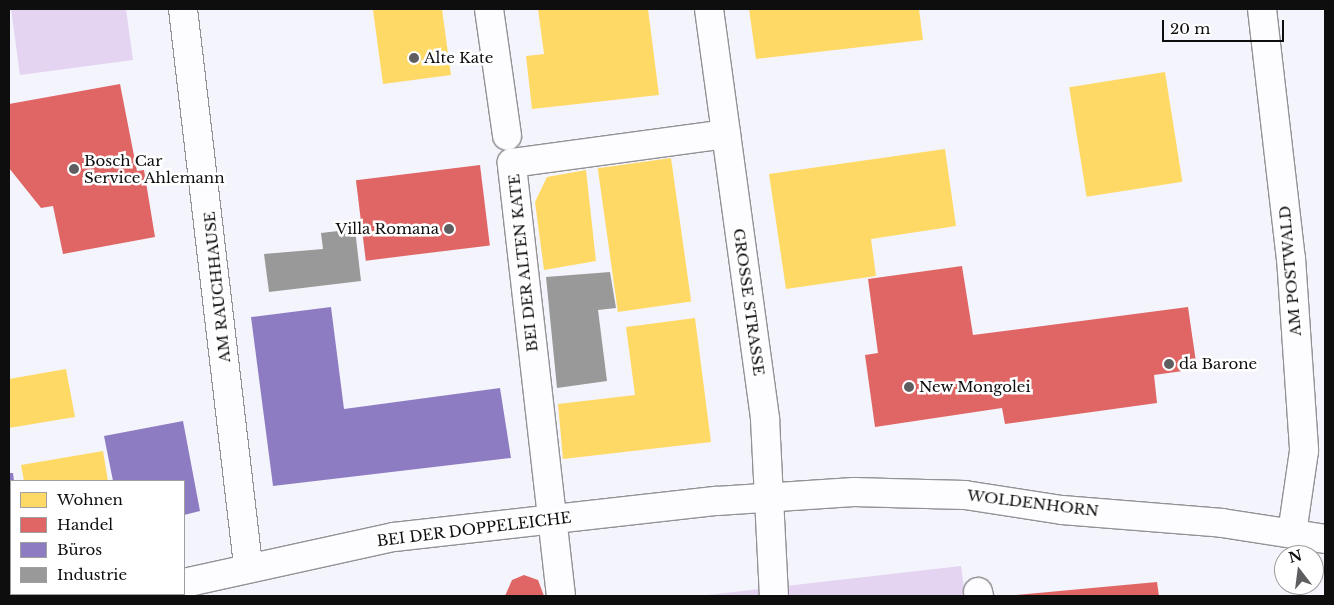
<!DOCTYPE html>
<html>
<head>
<meta charset="utf-8">
<style>
	body { margin:0 }
	#map { position:relative; width:1334px; height:605px; overflow:hidden; background:#f4f4fc; font-family:"Libre Baskerville",serif }
	div>[style] { position:absolute }
	.green>* { inset:0; background:#e4d4f2 }
	.homes>* { inset:0; background:#ffd966; transform-origin:0 0 }
	.shops>* { inset:0; background:#e06666; transform-origin:0 0 }
	.offices>* { inset:0; background:#8e7cc3 }
	.industry>* { inset:0; background:#999 }
	.roads { filter:drop-shadow(1px 0 #929295) drop-shadow(-1px 0 #929295) drop-shadow(0 1px #929295) drop-shadow(0 -1px #929295) }
	.pedestrian>* { height:28px; margin:-14px; padding:0 14px; transform-origin:14px; border-radius:14px; background:#fdfdff }
	.minor>* { height:28px; margin:-14px; padding:0 14px; transform-origin:14px; border-radius:14px; background:#fdfdff }
	.tertiary>* { height:28px; margin:-14px; padding:0 14px; transform-origin:14px; border-radius:14px; background:#fdfdff }
	.dots>* { width:14px; height:14px; translate:-50% -50%; box-sizing:border-box; border:2px solid #fff; border-radius:50% }
	span { translate:-50% -50%; white-space:nowrap; text-align:center; line-height:1.15; -webkit-text-stroke:5px #fff; paint-order:stroke }
	.poi-label { font-size:15px; color:#0e0e0e }
	.left { translate:0 -50%; text-align:left }
	.right { translate:-100% -50%; text-align:right }
	.street-label { font-size:15px; color:#0e0e0e }
	.frame { position:absolute; inset:0; border:10px solid #0e0e0e; pointer-events:none }
	.legend { position:absolute; left:10px; top:480px; width:175px; height:115px; box-sizing:border-box; background:#fff; border:1px solid #9f9f9f; margin:0; padding:6px 9px; list-style:none; font-size:15px; color:#0e0e0e }
	.legend li { display:flex; align-items:center; gap:10px; height:25px }
	.legend b { width:25px; border:1px solid #9f9f9f }
	.north { position:absolute; left:1274px; top:545px; width:50px; height:50px; box-sizing:border-box; background:#fff; border:1px solid #9f9f9f; border-radius:50%; rotate:345deg; font-size:14px; font-weight:700; line-height:20px; text-align:center; color:#0e0e0e }
	.north::after { content:''; display:block; margin:auto; width:18px; height:22px; background:#5e5e61; clip-path:polygon(50% 0,100% 100%,50% 72%,0 100%) }
	.scale { position:absolute; left:1162px; top:20px; width:122px; height:22px; box-sizing:border-box; border:2px solid #0e0e0e; border-top:0; padding-left:6px; font-size:15px; line-height:18px; white-space:nowrap; color:#0e0e0e; -webkit-text-stroke:4px #fff; paint-order:stroke }
</style>
</head>
<body>
<div id="map">
	<div class="green">
		<div style="clip-path:polygon(11px 9px,126px 9px,133px 60px,20px 75px)"></div>
		<div style="clip-path:polygon(961px 566px,965px 596px,699px 596px)"></div>
	</div>
	<div class="homes">
		<div style="clip-path:polygon(379px 9px,442px 9px,451px 75px,383px 84px,373px 10px)"></div>
		<div style="clip-path:polygon(538px 9px,648px 9px,659px 95px,532px 109px,526px 56px,544px 54px)"></div>
		<div style="clip-path:polygon(749px 9px,919px 9px,923px 40px,756px 59px)"></div>
		<div style="left:1165px;top:72px;width:111px;height:97px;rotate:81deg"></div>
		<div style="clip-path:polygon(945px 149px,956px 226px,871px 239px,876px 276px,786px 289px,769px 174px)"></div>
		<div style="left:671px;top:158px;width:145px;height:74px;rotate:82deg"></div>
		<div style="clip-path:polygon(586px 170px,596px 261px,544px 270px,535px 202px,547px 177px)"></div>
		<div style="clip-path:polygon(695px 318px,711px 442px,563px 459px,558px 404px,635px 395px,626px 327px)"></div>
		<div style="clip-path:polygon(66px 369px,75px 417px,9px 428px,9px 379px)"></div>
		<div style="clip-path:polygon(103px 451px,108px 481px,24px 481px,21px 465px)"></div>
	</div>
	<div class="shops">
		<div style="clip-path:polygon(120px 84px,137px 171px,144px 170px,155px 237px,63px 254px,53px 206px,41px 208px,9px 168px,9px 104px)"></div>
		<div style="left:480px;top:165px;width:81px;height:125px;rotate:83deg"></div>
		<div style="clip-path:polygon(962px 266px,973px 335px,1188px 307px,1197px 369px,1154px 375px,1157px 403px,1005px 424px,1002px 408px,875px 427px,865px 355px,878px 353px,868px 279px)"></div>
		<div style="clip-path:polygon(524px 575px,538px 580px,544px 596px,505px 596px,512px 580px)"></div>
		<div style="clip-path:polygon(1157px 582px,1159px 596px,1015px 596px,1015px 595px)"></div>
	</div>
	<div class="offices">
		<div style="clip-path:polygon(331px 307px,344px 409px,500px 388px,511px 458px,273px 486px,251px 317px)"></div>
		<div style="clip-path:polygon(183px 421px,200px 511px,184px 515px,184px 481px,113px 481px,104px 436px)"></div>
		<div style="clip-path:polygon(9px 473px,13px 473px,14px 481px,9px 579px)"></div>
	</div>
	<div class="industry">
		<div style="clip-path:polygon(355px 229px,361px 281px,269px 292px,264px 254px,323px 249px,321px 233px)"></div>
		<div style="clip-path:polygon(610px 272px,616px 308px,598px 310px,607px 381px,557px 388px,546px 277px)"></div>
	</div>
	<div class="roads">
		<div class="pedestrian">
			<div style="left:489px;top:9px;width:128px;rotate:81.9deg"></div>
		</div>
		<div class="minor">
			<div style="left:183px;top:9px;width:560px;rotate:83.33deg"></div>
			<div style="left:709px;top:9px;width:414px;rotate:82.2deg"></div>
			<div style="left:765px;top:419px;width:177px;rotate:87.1deg"></div>
			<div style="left:1262px;top:9px;width:251px;rotate:83.4deg"></div>
			<div style="left:1291px;top:258px;width:193px;rotate:86.1deg"></div>
			<div style="left:1304px;top:451px;width:83px;rotate:98.3deg"></div>
			<div style="left:978px;top:592px;width:4px;rotate:76deg"></div>
			<div style="left:561px;top:596px;width:436px;rotate:-96.5deg"></div>
			<div style="left:512px;top:163px;width:216px;rotate:-7.7deg"></div>
		</div>
		<div class="tertiary">
			<div style="left:184px;top:583px;width:215px;rotate:-12.4deg"></div>
			<div style="left:394px;top:537px;width:325px;rotate:-6.4deg"></div>
			<div style="left:717px;top:501px;width:137px;rotate:-3.8deg"></div>
			<div style="left:854px;top:492px;width:111px;rotate:1.5deg"></div>
			<div style="left:965px;top:495px;width:98px;rotate:8.8deg"></div>
			<div style="left:1062px;top:510px;width:161px;rotate:4.6deg"></div>
			<div style="left:1222px;top:523px;width:104px;rotate:8.8deg"></div>
			<div style="left:137px;top:596px;width:8px;rotate:-14deg"></div>
		</div>
	</div>
	<div class="dots">
		<div style="left:414px;top:58px;background:#5e5e61"></div>
		<div style="left:74px;top:169px;background:#5e5e61"></div>
		<div style="left:449px;top:229px;background:#5e5e61"></div>
		<div style="left:1169px;top:364px;background:#5e5e61"></div>
		<div style="left:909px;top:387px;background:#5e5e61"></div>
	</div>
	<div class="poi-label">
		<span class="left" style="left:424px;top:58px">Alte Kate</span>
		<span class="left" style="left:84px;top:169px">Bosch Car<br>Service Ahlemann</span>
		<span class="right" style="left:439px;top:229px">Villa Romana</span>
		<span class="left" style="left:1179px;top:364px">da Barone</span>
		<span class="left" style="left:919px;top:387px">New Mongolei</span>
	</div>
	<div class="street-label">
		<span style="left:523px;top:263px;rotate:-96deg">BEI DER ALTEN KATE</span>
		<span style="left:1290px;top:271px;rotate:-95deg">AM POSTWALD</span>
		<span style="left:217px;top:287px;rotate:-96deg">AM RAUCHHAUSE</span>
		<span style="left:749px;top:302px;rotate:82deg">GROSSE STRASSE</span>
		<span style="left:1033px;top:503px;rotate:7deg">WOLDENHORN</span>
		<span style="left:474px;top:529px;rotate:-7deg">BEI DER DOPPELEICHE</span>
	</div>
	<div class="frame"></div>
	<ul class="legend">
	<li><b style="height:14px;background:#ffd966"></b>Wohnen</li>
	<li><b style="height:14px;background:#e06666"></b>Handel</li>
	<li><b style="height:14px;background:#8e7cc3"></b>Büros</li>
	<li><b style="height:14px;background:#999"></b>Industrie</li>
	</ul>
	<div class="north">N</div>
	<div class="scale">20 m</div>
</div>
</body>
</html>
